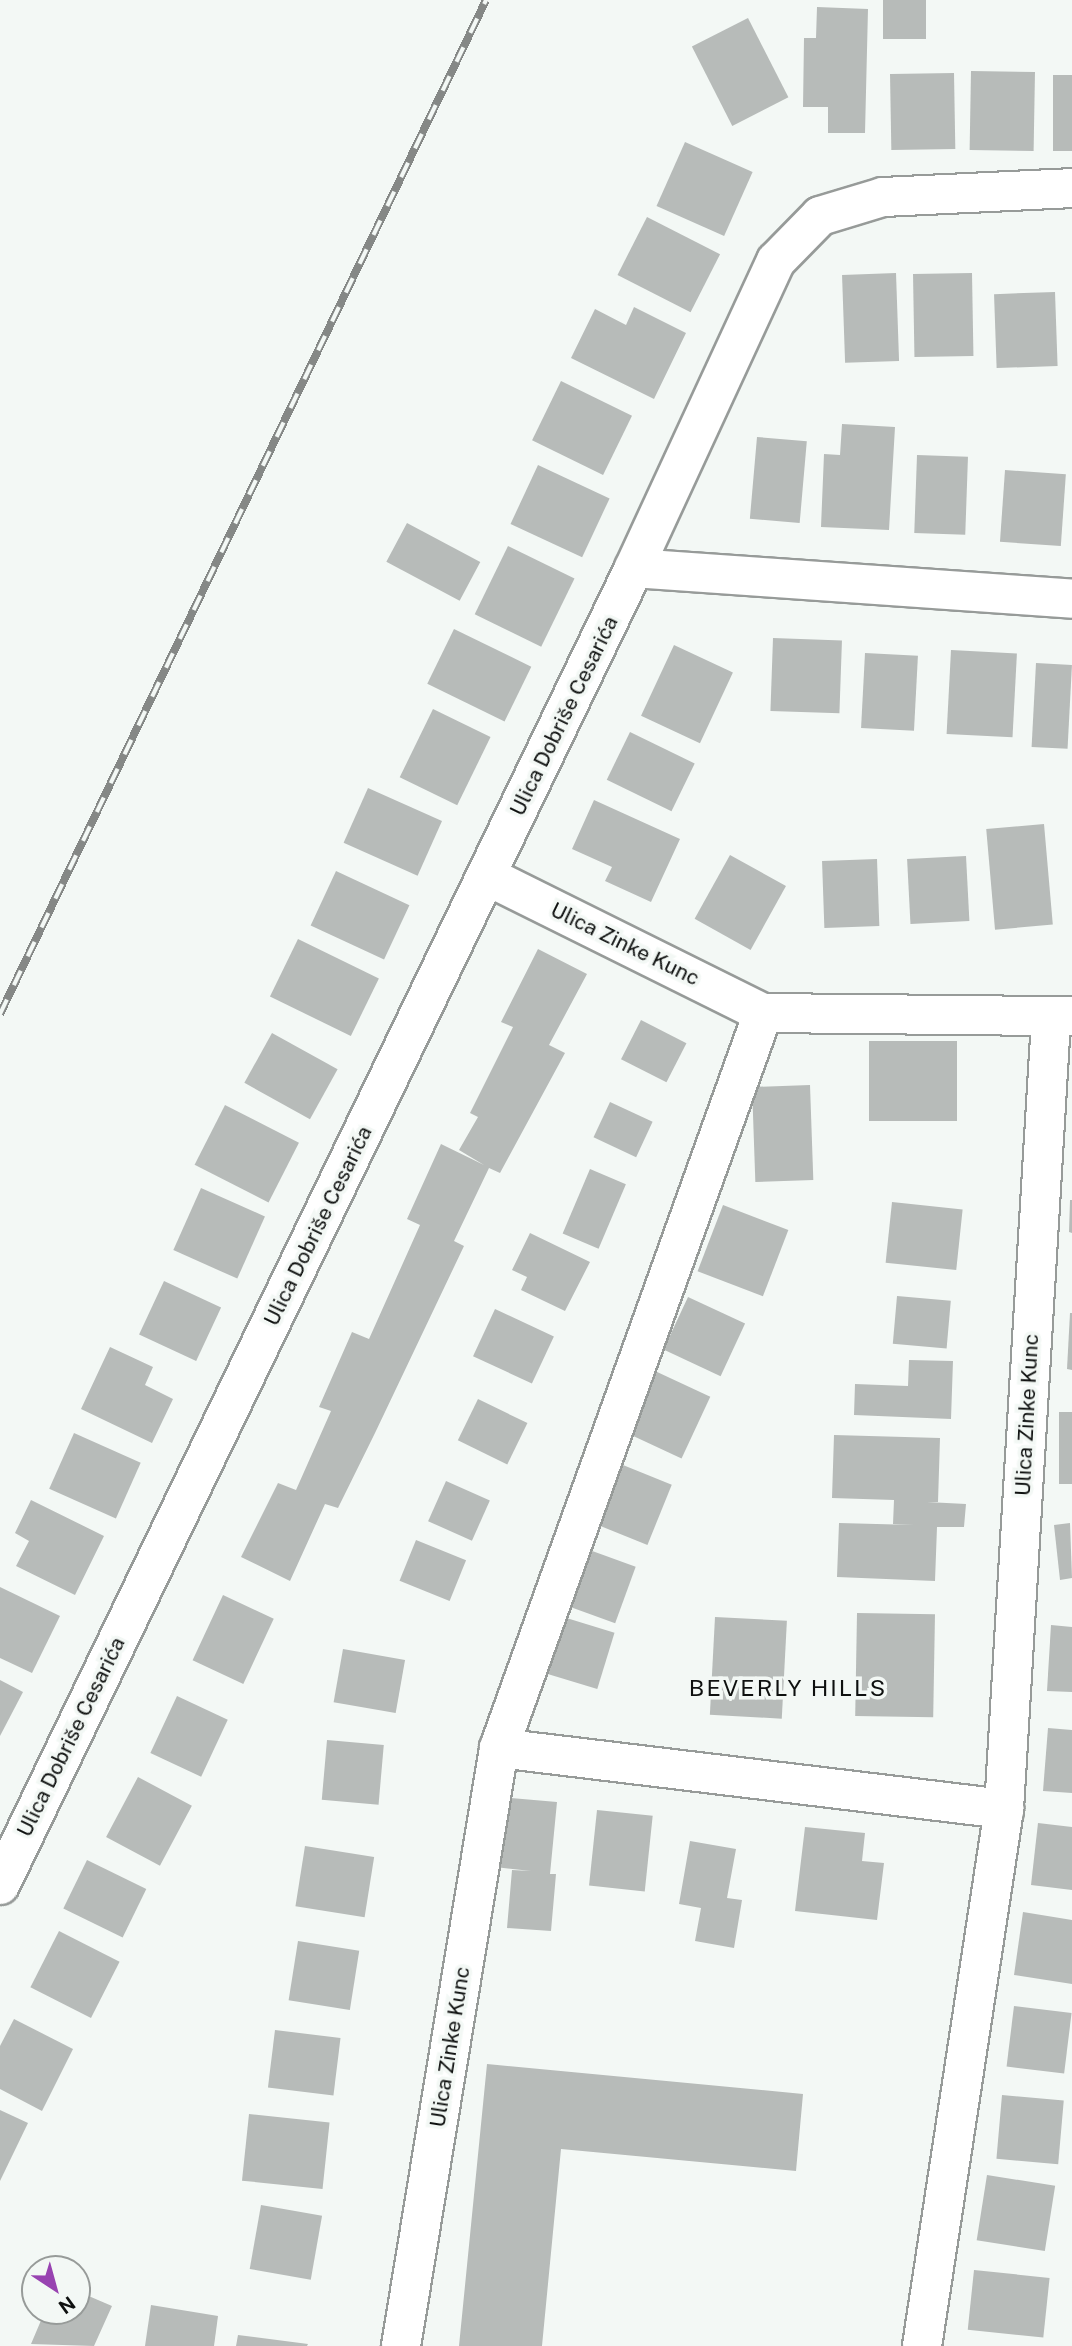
<!DOCTYPE html>
<html>
<head>
<meta charset="utf-8">
<style>
	body { margin:0 }
	#map { position:relative; width:1072px; height:2346px; overflow:hidden; background:#f3f8f5; font-family:"Public Sans",sans-serif }
	div>[style] { position:absolute }
	.building>* { inset:0; background:#b7bbb9; transform-origin:0 0 }
	.roads { filter:drop-shadow(2px 0 #979b99) drop-shadow(-2px 0 #979b99) drop-shadow(0 2px #979b99) drop-shadow(0 -2px #979b99) }
	.street>* { height:38px; margin:-19px; padding:0 19px; transform-origin:19px; border-radius:19px; background:#fff }
	.rail>* { height:8px; margin-top:-4px; transform-origin:0; background:repeating-linear-gradient(90deg,#f3f8f5 0 16px,#858886 0 32px); box-sizing:border-box; border-block:2px solid #858886 }
	span { translate:-50% -50%; white-space:nowrap; text-align:center; line-height:1.15; -webkit-text-stroke:7px #f3f8f5; paint-order:stroke }
	.street-label { font-size:21px; color:#0e100f }
	.neighbourhood-label { font-size:23px; color:#0e100f; letter-spacing:2px }
	.north { position:absolute; left:21px; top:2255px; width:70px; height:70px; box-sizing:border-box; background:#f3f8f5; border:2px solid #979b99; border-radius:50%; rotate:144deg; font-size:19px; font-weight:700; line-height:28px; text-align:center; color:#0e100f }
	.north::after { content:''; display:block; margin:auto; width:24px; height:32px; background:#9843b1; clip-path:polygon(50% 0,100% 100%,50% 72%,0 100%) }
</style>
</head>
<body>
<div id="map">
	<div class="building">
		<div style="left:883px;top:0;width:43px;height:39px"></div>
		<div style="clip-path:polygon(817px 7px,868px 9px,865px 133px,828px 133px,828px 107px,803px 107px,804px 38px,816px 38px)"></div>
		<div style="left:748px;top:18px;width:89px;height:63px;rotate:63deg"></div>
		<div style="left:971px;top:71px;width:64px;height:79px;rotate:1deg"></div>
		<div style="left:954px;top:73px;width:76px;height:64px;rotate:89deg"></div>
		<div style="left:1053px;top:75px;width:19px;height:76px"></div>
		<div style="left:685px;top:142px;width:74px;height:70px;rotate:24deg"></div>
		<div style="left:647px;top:217px;width:82px;height:65px;rotate:27deg"></div>
		<div style="left:896px;top:273px;width:88px;height:54px;rotate:88deg"></div>
		<div style="left:972px;top:273px;width:83px;height:59px;rotate:89deg"></div>
		<div style="left:1055px;top:292px;width:74px;height:61px;rotate:88deg"></div>
		<div style="clip-path:polygon(634px 307px,686px 333px,654px 399px,571px 358px,595px 309px,626px 325px)"></div>
		<div style="left:561px;top:381px;width:79px;height:66px;rotate:26deg"></div>
		<div style="clip-path:polygon(842px 424px,895px 427px,889px 530px,821px 527px,824px 454px,840px 455px)"></div>
		<div style="left:757px;top:437px;width:50px;height:82px;rotate:5deg"></div>
		<div style="left:917px;top:455px;width:51px;height:78px;rotate:2deg"></div>
		<div style="left:538px;top:465px;width:79px;height:65px;rotate:25deg"></div>
		<div style="left:1005px;top:470px;width:61px;height:72px;rotate:4deg"></div>
		<div style="left:407px;top:523px;width:83px;height:44px;rotate:28deg"></div>
		<div style="left:508px;top:546px;width:74px;height:76px;rotate:26deg"></div>
		<div style="left:454px;top:629px;width:86px;height:61px;rotate:26deg"></div>
		<div style="left:773px;top:638px;width:69px;height:73px;rotate:2deg"></div>
		<div style="left:674px;top:645px;width:65px;height:78px;rotate:25deg"></div>
		<div style="left:951px;top:650px;width:66px;height:84px;rotate:3deg"></div>
		<div style="left:865px;top:653px;width:53px;height:75px;rotate:3deg"></div>
		<div style="left:1036px;top:663px;width:36px;height:84px;rotate:3deg"></div>
		<div style="left:433px;top:709px;width:64px;height:76px;rotate:26deg"></div>
		<div style="left:630px;top:732px;width:72px;height:53px;rotate:26deg"></div>
		<div style="left:368px;top:788px;width:81px;height:60px;rotate:24deg"></div>
		<div style="clip-path:polygon(594px 800px,680px 839px,651px 902px,605px 881px,612px 867px,572px 849px)"></div>
		<div style="left:1044px;top:824px;width:101px;height:58px;rotate:85deg"></div>
		<div style="left:730px;top:855px;width:64px;height:73px;rotate:29deg"></div>
		<div style="left:966px;top:856px;width:65px;height:59px;rotate:87deg"></div>
		<div style="left:877px;top:859px;width:67px;height:55px;rotate:88deg"></div>
		<div style="left:336px;top:871px;width:81px;height:60px;rotate:25deg"></div>
		<div style="left:298px;top:939px;width:90px;height:64px;rotate:26deg"></div>
		<div style="clip-path:polygon(538px 949px,587px 974px,549px 1045px,565px 1053px,500px 1173px,489px 1168px,454px 1241px,464px 1246px,375px 1433px,338px 1508px,325px 1504px,290px 1581px,241px 1557px,278px 1483px,296px 1490px,331px 1411px,319px 1407px,352px 1332px,369px 1339px,420px 1225px,407px 1219px,441px 1144px,484px 1165px,459px 1150px,478px 1117px,470px 1113px,513px 1027px,501px 1022px)"></div>
		<div style="left:641px;top:1020px;width:51px;height:44px;rotate:27deg"></div>
		<div style="left:272px;top:1033px;width:75px;height:57px;rotate:29deg"></div>
		<div style="left:957px;top:1041px;width:80px;height:88px;rotate:90deg"></div>
		<div style="left:810px;top:1085px;width:95px;height:58px;rotate:88deg"></div>
		<div style="left:610px;top:1102px;width:47px;height:39px;rotate:25deg"></div>
		<div style="left:225px;top:1105px;width:83px;height:67px;rotate:27deg"></div>
		<div style="left:590px;top:1169px;width:39px;height:70px;rotate:23deg"></div>
		<div style="left:201px;top:1188px;width:70px;height:68px;rotate:24deg"></div>
		<div style="clip-path:polygon(1070px 1200px,1072px 1200px,1072px 1233px,1069px 1232px)"></div>
		<div style="left:892px;top:1202px;width:71px;height:61px;rotate:6deg"></div>
		<div style="left:723px;top:1205px;width:70px;height:71px;rotate:21deg"></div>
		<div style="clip-path:polygon(530px 1233px,590px 1262px,565px 1311px,521px 1290px,527px 1277px,512px 1270px)"></div>
		<div style="left:164px;top:1281px;width:63px;height:59px;rotate:25deg"></div>
		<div style="left:897px;top:1296px;width:54px;height:48px;rotate:5deg"></div>
		<div style="left:688px;top:1297px;width:63px;height:58px;rotate:25deg"></div>
		<div style="left:495px;top:1309px;width:65px;height:52px;rotate:25deg"></div>
		<div style="clip-path:polygon(1070px 1313px,1072px 1313px,1072px 1370px,1067px 1369px)"></div>
		<div style="clip-path:polygon(110px 1347px,153px 1367px,145px 1385px,173px 1399px,152px 1443px,81px 1409px)"></div>
		<div style="clip-path:polygon(909px 1360px,953px 1361px,951px 1419px,854px 1415px,855px 1384px,908px 1386px)"></div>
		<div style="left:655px;top:1371px;width:61px;height:68px;rotate:25deg"></div>
		<div style="left:478px;top:1399px;width:55px;height:46px;rotate:26deg"></div>
		<div style="left:1059px;top:1412px;width:13px;height:72px"></div>
		<div style="left:74px;top:1433px;width:73px;height:61px;rotate:24deg"></div>
		<div style="clip-path:polygon(834px 1435px,940px 1438px,938px 1502px,927px 1502px,966px 1504px,964px 1527px,937px 1527px,935px 1581px,837px 1577px,839px 1523px,914px 1525px,893px 1524px,894px 1500px,832px 1498px)"></div>
		<div style="left:618px;top:1463px;width:58px;height:65px;rotate:22deg"></div>
		<div style="left:446px;top:1481px;width:48px;height:44px;rotate:24deg"></div>
		<div style="clip-path:polygon(31px 1500px,104px 1536px,75px 1595px,16px 1566px,29px 1541px,15px 1533px)"></div>
		<div style="clip-path:polygon(1070px 1523px,1072px 1578px,1060px 1580px,1054px 1525px)"></div>
		<div style="left:416px;top:1540px;width:54px;height:44px;rotate:22deg"></div>
		<div style="left:584px;top:1548px;width:55px;height:60px;rotate:20deg"></div>
		<div style="clip-path:polygon(0 1587px,60px 1616px,32px 1673px,0 1658px)"></div>
		<div style="left:223px;top:1595px;width:56px;height:72px;rotate:25deg"></div>
		<div style="left:857px;top:1613px;width:78px;height:103px;rotate:1deg"></div>
		<div style="left:560px;top:1616px;width:57px;height:59px;rotate:17deg"></div>
		<div style="left:715px;top:1617px;width:72px;height:98px;rotate:3deg"></div>
		<div style="clip-path:polygon(1051px 1625px,1072px 1627px,1072px 1692px,1047px 1691px)"></div>
		<div style="left:343px;top:1649px;width:63px;height:54px;rotate:10deg"></div>
		<div style="clip-path:polygon(0 1680px,23px 1692px,0 1736px)"></div>
		<div style="left:177px;top:1696px;width:56px;height:63px;rotate:25deg"></div>
		<div style="clip-path:polygon(1048px 1728px,1072px 1730px,1072px 1793px,1043px 1791px)"></div>
		<div style="left:327px;top:1740px;width:57px;height:60px;rotate:5deg"></div>
		<div style="left:138px;top:1777px;width:61px;height:68px;rotate:28deg"></div>
		<div style="clip-path:polygon(501px 1797px,557px 1802px,550px 1874px,556px 1874px,551px 1931px,507px 1928px,512px 1870px,531px 1871px,495px 1867px)"></div>
		<div style="left:597px;top:1810px;width:56px;height:76px;rotate:6deg"></div>
		<div style="clip-path:polygon(1038px 1823px,1072px 1827px,1072px 1890px,1031px 1885px)"></div>
		<div style="clip-path:polygon(805px 1827px,865px 1833px,862px 1861px,884px 1863px,877px 1920px,795px 1911px)"></div>
		<div style="clip-path:polygon(690px 1841px,736px 1849px,727px 1898px,742px 1900px,734px 1948px,695px 1941px,701px 1908px,679px 1904px)"></div>
		<div style="left:305px;top:1846px;width:70px;height:61px;rotate:9deg"></div>
		<div style="left:87px;top:1860px;width:66px;height:54px;rotate:26deg"></div>
		<div style="clip-path:polygon(1023px 1912px,1072px 1920px,1072px 1984px,1014px 1975px)"></div>
		<div style="left:59px;top:1931px;width:68px;height:63px;rotate:27deg"></div>
		<div style="left:298px;top:1941px;width:62px;height:60px;rotate:9deg"></div>
		<div style="left:1014px;top:2006px;width:58px;height:61px;rotate:7deg"></div>
		<div style="clip-path:polygon(14px 2019px,73px 2049px,42px 2111px,0 2089px,0 2046px)"></div>
		<div style="left:275px;top:2030px;width:66px;height:58px;rotate:7deg"></div>
		<div style="clip-path:polygon(487px 2064px,803px 2094px,796px 2171px,561px 2149px,542px 2346px,459px 2346px)"></div>
		<div style="left:1002px;top:2095px;width:62px;height:64px;rotate:5deg"></div>
		<div style="clip-path:polygon(0 2110px,28px 2123px,0 2181px)"></div>
		<div style="left:249px;top:2114px;width:81px;height:67px;rotate:6deg"></div>
		<div style="left:987px;top:2175px;width:69px;height:66px;rotate:9deg"></div>
		<div style="left:261px;top:2205px;width:62px;height:65px;rotate:10deg"></div>
		<div style="left:974px;top:2270px;width:76px;height:60px;rotate:6deg"></div>
		<div style="clip-path:polygon(77px 2291px,112px 2306px,94px 2346px,31px 2344px,45px 2311px,77px 2311px)"></div>
		<div style="clip-path:polygon(151px 2305px,218px 2316px,214px 2346px,145px 2346px)"></div>
		<div style="clip-path:polygon(238px 2335px,308px 2344px,307px 2346px,236px 2346px)"></div>
	</div>
	<div class="roads">
		<div class="street">
			<div style="left:634px;top:568px;width:439px;rotate:4deg"></div>
			<div style="left:487px;top:876px;width:308px;rotate:26.4deg"></div>
			<div style="left:763px;top:1013px;width:309px;rotate:0.6deg"></div>
			<div style="left:499px;top:1748px;width:509px;rotate:6.89deg"></div>
			<div style="left:0;top:1885px;width:1462px;rotate:-64.29deg"></div>
			<div style="left:634px;top:568px;width:338px;rotate:-65.2deg"></div>
			<div style="left:776px;top:261px;width:63px;rotate:-45.6deg"></div>
			<div style="left:820px;top:216px;width:66px;rotate:-16.8deg"></div>
			<div style="left:883px;top:197px;width:189px;rotate:-2.7deg"></div>
			<div style="left:401px;top:2346px;width:606px;rotate:-80.69deg"></div>
			<div style="left:499px;top:1748px;width:781px;rotate:-70.24deg"></div>
			<div style="left:922px;top:2346px;width:543px;rotate:-81.32deg"></div>
			<div style="left:1004px;top:1809px;width:790px;rotate:-86.59deg"></div>
		</div>
	</div>
	<div class="rail">
		<div style="left:0;top:1014px;width:1124px;rotate:-64.39deg"></div>
	</div>
	<div class="street-label">
		<span style="left:564px;top:716px;rotate:-64deg">Ulica Dobriše Cesarića</span>
		<span style="left:625px;top:944px;rotate:26deg">Ulica Zinke Kunc</span>
		<span style="left:318px;top:1226px;rotate:-64deg">Ulica Dobriše Cesarića</span>
		<span style="left:1027px;top:1415px;rotate:-87deg">Ulica Zinke Kunc</span>
		<span style="left:71px;top:1737px;rotate:-64deg">Ulica Dobriše Cesarića</span>
		<span style="left:450px;top:2047px;rotate:-81deg">Ulica Zinke Kunc</span>
	</div>
	<div class="neighbourhood-label">
		<span style="left:788px;top:1688px">BEVERLY HILLS</span>
	</div>
	<div class="north">N</div>
</div>
</body>
</html>
